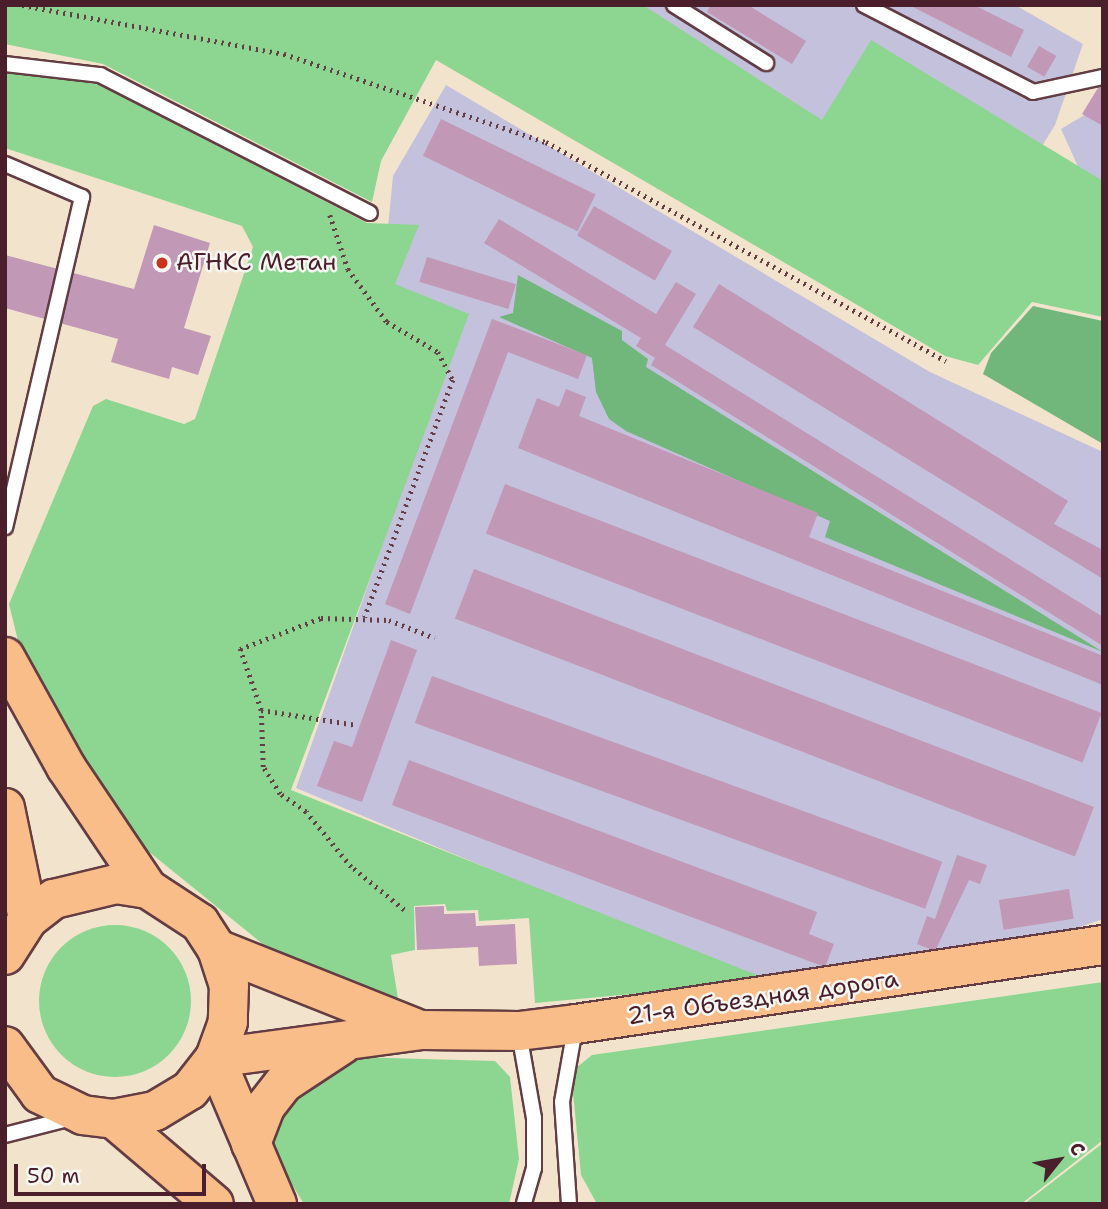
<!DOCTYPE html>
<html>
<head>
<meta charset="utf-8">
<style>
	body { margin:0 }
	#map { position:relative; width:1108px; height:1209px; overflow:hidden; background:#f2e4cc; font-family:"Shantell Sans",sans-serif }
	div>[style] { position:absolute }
	.industrial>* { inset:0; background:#c3c1db }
	.green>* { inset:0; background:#8cd692 }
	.round { border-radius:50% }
	.forest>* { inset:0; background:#71b77c }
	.building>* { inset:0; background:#c298b7; transform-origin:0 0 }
	.path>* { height:4.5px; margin-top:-2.25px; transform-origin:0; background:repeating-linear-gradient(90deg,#633d43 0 2px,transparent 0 7px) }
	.roads { filter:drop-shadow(2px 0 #633d43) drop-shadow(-2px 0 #633d43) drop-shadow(0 2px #633d43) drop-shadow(0 -2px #633d43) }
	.lane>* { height:14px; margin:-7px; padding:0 7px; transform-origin:7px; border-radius:7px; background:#fff }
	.primary>* { height:38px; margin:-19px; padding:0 19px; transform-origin:19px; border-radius:19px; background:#f8bd88 }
	.dots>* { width:19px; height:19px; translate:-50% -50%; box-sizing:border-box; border:4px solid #f6f6f2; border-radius:50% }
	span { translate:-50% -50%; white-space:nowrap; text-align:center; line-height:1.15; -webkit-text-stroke:5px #f6f6f2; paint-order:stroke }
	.poi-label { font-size:24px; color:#4a1f2b }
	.left { translate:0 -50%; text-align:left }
	.street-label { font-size:24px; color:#4a1f2b }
	.frame { position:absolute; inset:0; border:7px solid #4a1f2b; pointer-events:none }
	.north { position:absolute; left:1024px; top:1125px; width:70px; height:70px; -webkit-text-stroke:5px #f6f6f2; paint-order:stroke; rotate:59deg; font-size:19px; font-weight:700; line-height:28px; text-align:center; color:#4a1f2b }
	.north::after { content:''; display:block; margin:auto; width:24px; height:32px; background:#4a1f2b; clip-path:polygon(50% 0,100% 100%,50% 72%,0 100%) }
	.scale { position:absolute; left:14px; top:1164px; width:192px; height:32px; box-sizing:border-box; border:4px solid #4a1f2b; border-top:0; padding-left:9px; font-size:21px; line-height:24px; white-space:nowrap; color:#4a1f2b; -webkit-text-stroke:5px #f6f6f2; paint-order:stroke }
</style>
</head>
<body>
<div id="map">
	<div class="industrial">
		<div style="clip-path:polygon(617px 5px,1015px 5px,1083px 44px,1055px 125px,986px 237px)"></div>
		<div style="clip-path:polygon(446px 85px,930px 372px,1103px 452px,1103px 919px,1071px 930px,755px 980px,296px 788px,460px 326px,382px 289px,393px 176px)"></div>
		<div style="clip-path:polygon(1103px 104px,1103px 183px,1080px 171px,1061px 129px)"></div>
	</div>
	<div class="green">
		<div style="clip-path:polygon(5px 5px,643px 5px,822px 120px,871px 40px,1103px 181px,1103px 317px,1032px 302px,978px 365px,945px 356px,436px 60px,381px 161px,372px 202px,103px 64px,5px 44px)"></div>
		<div style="clip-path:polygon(5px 66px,99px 85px,367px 223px,419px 225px,395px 284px,469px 314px,291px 790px,772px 981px,535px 1003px,529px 918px,479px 921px,478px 910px,447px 911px,445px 904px,414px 906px,415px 950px,391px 955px,398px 999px,362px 994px,280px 958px,127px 834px,20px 649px,9px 604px,93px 406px,106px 399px,184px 424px,195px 419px,253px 247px,242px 226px,5px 148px)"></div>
		<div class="round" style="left:39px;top:925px;width:152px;height:152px"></div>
		<div style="clip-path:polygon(1103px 982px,1103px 1140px,1021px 1204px,597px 1204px,581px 1175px,571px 1072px,592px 1055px)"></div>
		<div style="clip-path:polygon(354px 1057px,495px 1061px,510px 1077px,519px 1159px,509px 1204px,304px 1204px,272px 1152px,283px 1098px)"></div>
		<div style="clip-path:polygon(1103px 1143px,1103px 1204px,1024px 1204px)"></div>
	</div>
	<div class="forest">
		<div style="clip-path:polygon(518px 275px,622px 331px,622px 340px,648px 359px,646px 367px,1103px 652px,825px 537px,830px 521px,626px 431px,609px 419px,596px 392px,592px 358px,499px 317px,513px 313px)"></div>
		<div style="clip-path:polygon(1033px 306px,1103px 321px,1103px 444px,983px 374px,991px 353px)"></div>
	</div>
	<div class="building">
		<div style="clip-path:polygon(711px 5px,748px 5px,806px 41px,792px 64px,707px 12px)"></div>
		<div style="clip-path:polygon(909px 5px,974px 5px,1024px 30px,1011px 57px)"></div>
		<div style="left:1039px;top:46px;width:20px;height:24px;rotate:30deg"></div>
		<div style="clip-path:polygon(1101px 83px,1103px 84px,1103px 126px,1082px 114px)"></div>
		<div style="left:441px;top:119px;width:172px;height:41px;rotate:26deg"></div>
		<div style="left:594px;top:206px;width:90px;height:34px;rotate:30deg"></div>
		<div style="clip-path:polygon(499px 219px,656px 314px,676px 282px,696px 294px,665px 345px,1103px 617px,1103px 646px,651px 365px,655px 358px,636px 346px,641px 338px,484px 243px)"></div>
		<div style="clip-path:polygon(154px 225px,210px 243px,184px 328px,211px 336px,198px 375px,172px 367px,169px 379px,111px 362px,118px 339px,5px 308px,5px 255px,134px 289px)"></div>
		<div style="left:427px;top:257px;width:93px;height:26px;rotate:17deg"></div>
		<div style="clip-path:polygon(719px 284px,1068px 501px,1054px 524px,1103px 550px,1103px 579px,693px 327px)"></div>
		<div style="clip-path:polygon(492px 319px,587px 355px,578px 379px,508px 352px,410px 614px,385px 604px)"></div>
		<div style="clip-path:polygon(566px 389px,586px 397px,579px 416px,818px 513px,809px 537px,1103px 656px,1103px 685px,518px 448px,537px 398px,559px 407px)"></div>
		<div style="left:505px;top:484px;width:639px;height:53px;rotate:21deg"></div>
		<div style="left:474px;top:569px;width:664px;height:53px;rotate:21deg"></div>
		<div style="clip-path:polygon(391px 640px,417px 650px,362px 802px,317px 786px,334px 741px,352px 747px)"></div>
		<div style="left:432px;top:676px;width:543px;height:50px;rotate:20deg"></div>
		<div style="clip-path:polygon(409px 760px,817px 912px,809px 934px,834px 944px,825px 967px,392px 805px)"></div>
		<div style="clip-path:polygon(957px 855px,987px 865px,980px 884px,969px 880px,935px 951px,917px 944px,927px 916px,935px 919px)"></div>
		<div style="left:1069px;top:889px;width:30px;height:71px;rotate:81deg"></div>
		<div style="clip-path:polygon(444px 906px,444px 914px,475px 913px,476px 926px,515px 924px,517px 964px,479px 966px,478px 947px,417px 950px,415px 907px)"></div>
	</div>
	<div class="path">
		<div style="left:22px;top:5px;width:267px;rotate:10.6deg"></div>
		<div style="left:284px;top:54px;width:276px;rotate:18.6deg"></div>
		<div style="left:546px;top:142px;width:456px;rotate:28.7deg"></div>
		<div style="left:330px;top:215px;width:57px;rotate:71.6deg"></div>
		<div style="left:348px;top:269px;width:66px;rotate:53.7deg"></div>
		<div style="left:387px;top:322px;width:59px;rotate:30.5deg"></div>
		<div style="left:438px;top:352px;width:32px;rotate:62deg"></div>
		<div style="left:453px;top:380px;width:253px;rotate:110.4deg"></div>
		<div style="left:261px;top:710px;width:97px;rotate:8.9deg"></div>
		<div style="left:404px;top:910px;width:68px;rotate:-140.9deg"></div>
		<div style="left:351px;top:867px;width:71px;rotate:-129.3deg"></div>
		<div style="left:306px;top:812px;width:32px;rotate:-145deg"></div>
		<div style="left:280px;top:794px;width:32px;rotate:-122deg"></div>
		<div style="left:263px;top:767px;width:57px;rotate:-92deg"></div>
		<div style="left:261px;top:710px;width:65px;rotate:-109deg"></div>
		<div style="left:240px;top:649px;width:87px;rotate:-20.9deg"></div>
		<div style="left:321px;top:618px;width:68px;rotate:1.7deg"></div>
		<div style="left:389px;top:620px;width:49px;rotate:21.4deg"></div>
	</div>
	<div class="roads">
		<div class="lane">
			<div style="left:674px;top:5px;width:109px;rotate:32.2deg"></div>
			<div style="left:864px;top:5px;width:190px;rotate:27.2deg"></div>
			<div style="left:1033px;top:92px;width:72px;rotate:-12.1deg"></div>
			<div style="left:5px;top:64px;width:96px;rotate:6.6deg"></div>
			<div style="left:100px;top:75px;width:303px;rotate:27.1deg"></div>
			<div style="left:5px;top:164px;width:84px;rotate:23.2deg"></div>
			<div style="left:82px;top:197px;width:339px;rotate:103.1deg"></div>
			<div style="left:519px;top:1033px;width:86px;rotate:80deg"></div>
			<div style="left:534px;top:1118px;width:50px;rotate:90deg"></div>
			<div style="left:534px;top:1168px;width:37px;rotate:106deg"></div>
			<div style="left:5px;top:1135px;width:68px;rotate:-14.4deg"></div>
			<div style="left:569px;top:1204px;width:102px;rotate:-93.9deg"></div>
			<div style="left:562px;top:1102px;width:75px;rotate:-80deg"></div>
		</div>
		<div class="primary">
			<div style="left:5px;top:657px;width:126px;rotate:61deg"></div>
			<div style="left:66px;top:767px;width:147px;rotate:56.1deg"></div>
			<div style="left:5px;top:808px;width:113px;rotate:78.3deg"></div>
			<div style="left:217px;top:949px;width:211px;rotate:21.7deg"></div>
			<div style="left:5px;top:955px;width:43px;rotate:-57.4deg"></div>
			<div style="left:28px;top:919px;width:33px;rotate:-38deg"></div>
			<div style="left:54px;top:899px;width:64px;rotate:-13.6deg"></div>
			<div style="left:116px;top:884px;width:32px;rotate:9deg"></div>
			<div style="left:148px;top:889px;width:62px;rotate:33.2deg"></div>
			<div style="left:200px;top:923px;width:31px;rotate:57deg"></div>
			<div style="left:217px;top:949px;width:38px;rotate:72deg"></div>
			<div style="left:229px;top:985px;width:37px;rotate:92deg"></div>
			<div style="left:228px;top:1022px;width:38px;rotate:110deg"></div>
			<div style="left:215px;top:1058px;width:41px;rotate:128deg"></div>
			<div style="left:190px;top:1090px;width:41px;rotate:149deg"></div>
			<div style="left:155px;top:1111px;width:42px;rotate:169deg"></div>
			<div style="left:114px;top:1119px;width:31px;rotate:-173deg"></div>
			<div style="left:83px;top:1115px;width:48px;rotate:-154deg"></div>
			<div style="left:40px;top:1094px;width:59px;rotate:-126.1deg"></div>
			<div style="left:114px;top:1119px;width:131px;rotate:40.4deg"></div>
			<div style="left:251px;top:1144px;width:40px;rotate:-69deg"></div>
			<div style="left:265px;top:1107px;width:31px;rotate:-52deg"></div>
			<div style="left:284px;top:1083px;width:71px;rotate:-33.5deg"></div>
			<div style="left:277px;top:1204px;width:159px;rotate:-113deg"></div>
			<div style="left:215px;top:1058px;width:209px;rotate:-7.7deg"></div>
			<div style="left:422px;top:1030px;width:97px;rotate:0.6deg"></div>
			<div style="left:519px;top:1031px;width:57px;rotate:-7deg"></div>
			<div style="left:576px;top:1024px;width:533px;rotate:-8.53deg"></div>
		</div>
	</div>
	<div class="dots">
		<div style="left:162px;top:263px;background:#c8321e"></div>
	</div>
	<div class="poi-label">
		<span class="left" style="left:176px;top:263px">АГНКС Метан</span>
	</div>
	<div class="street-label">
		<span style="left:763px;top:998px;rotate:-8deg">21-я Объездная дорога</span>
	</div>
	<div class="frame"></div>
	<div class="north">С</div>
	<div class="scale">50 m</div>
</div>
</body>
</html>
